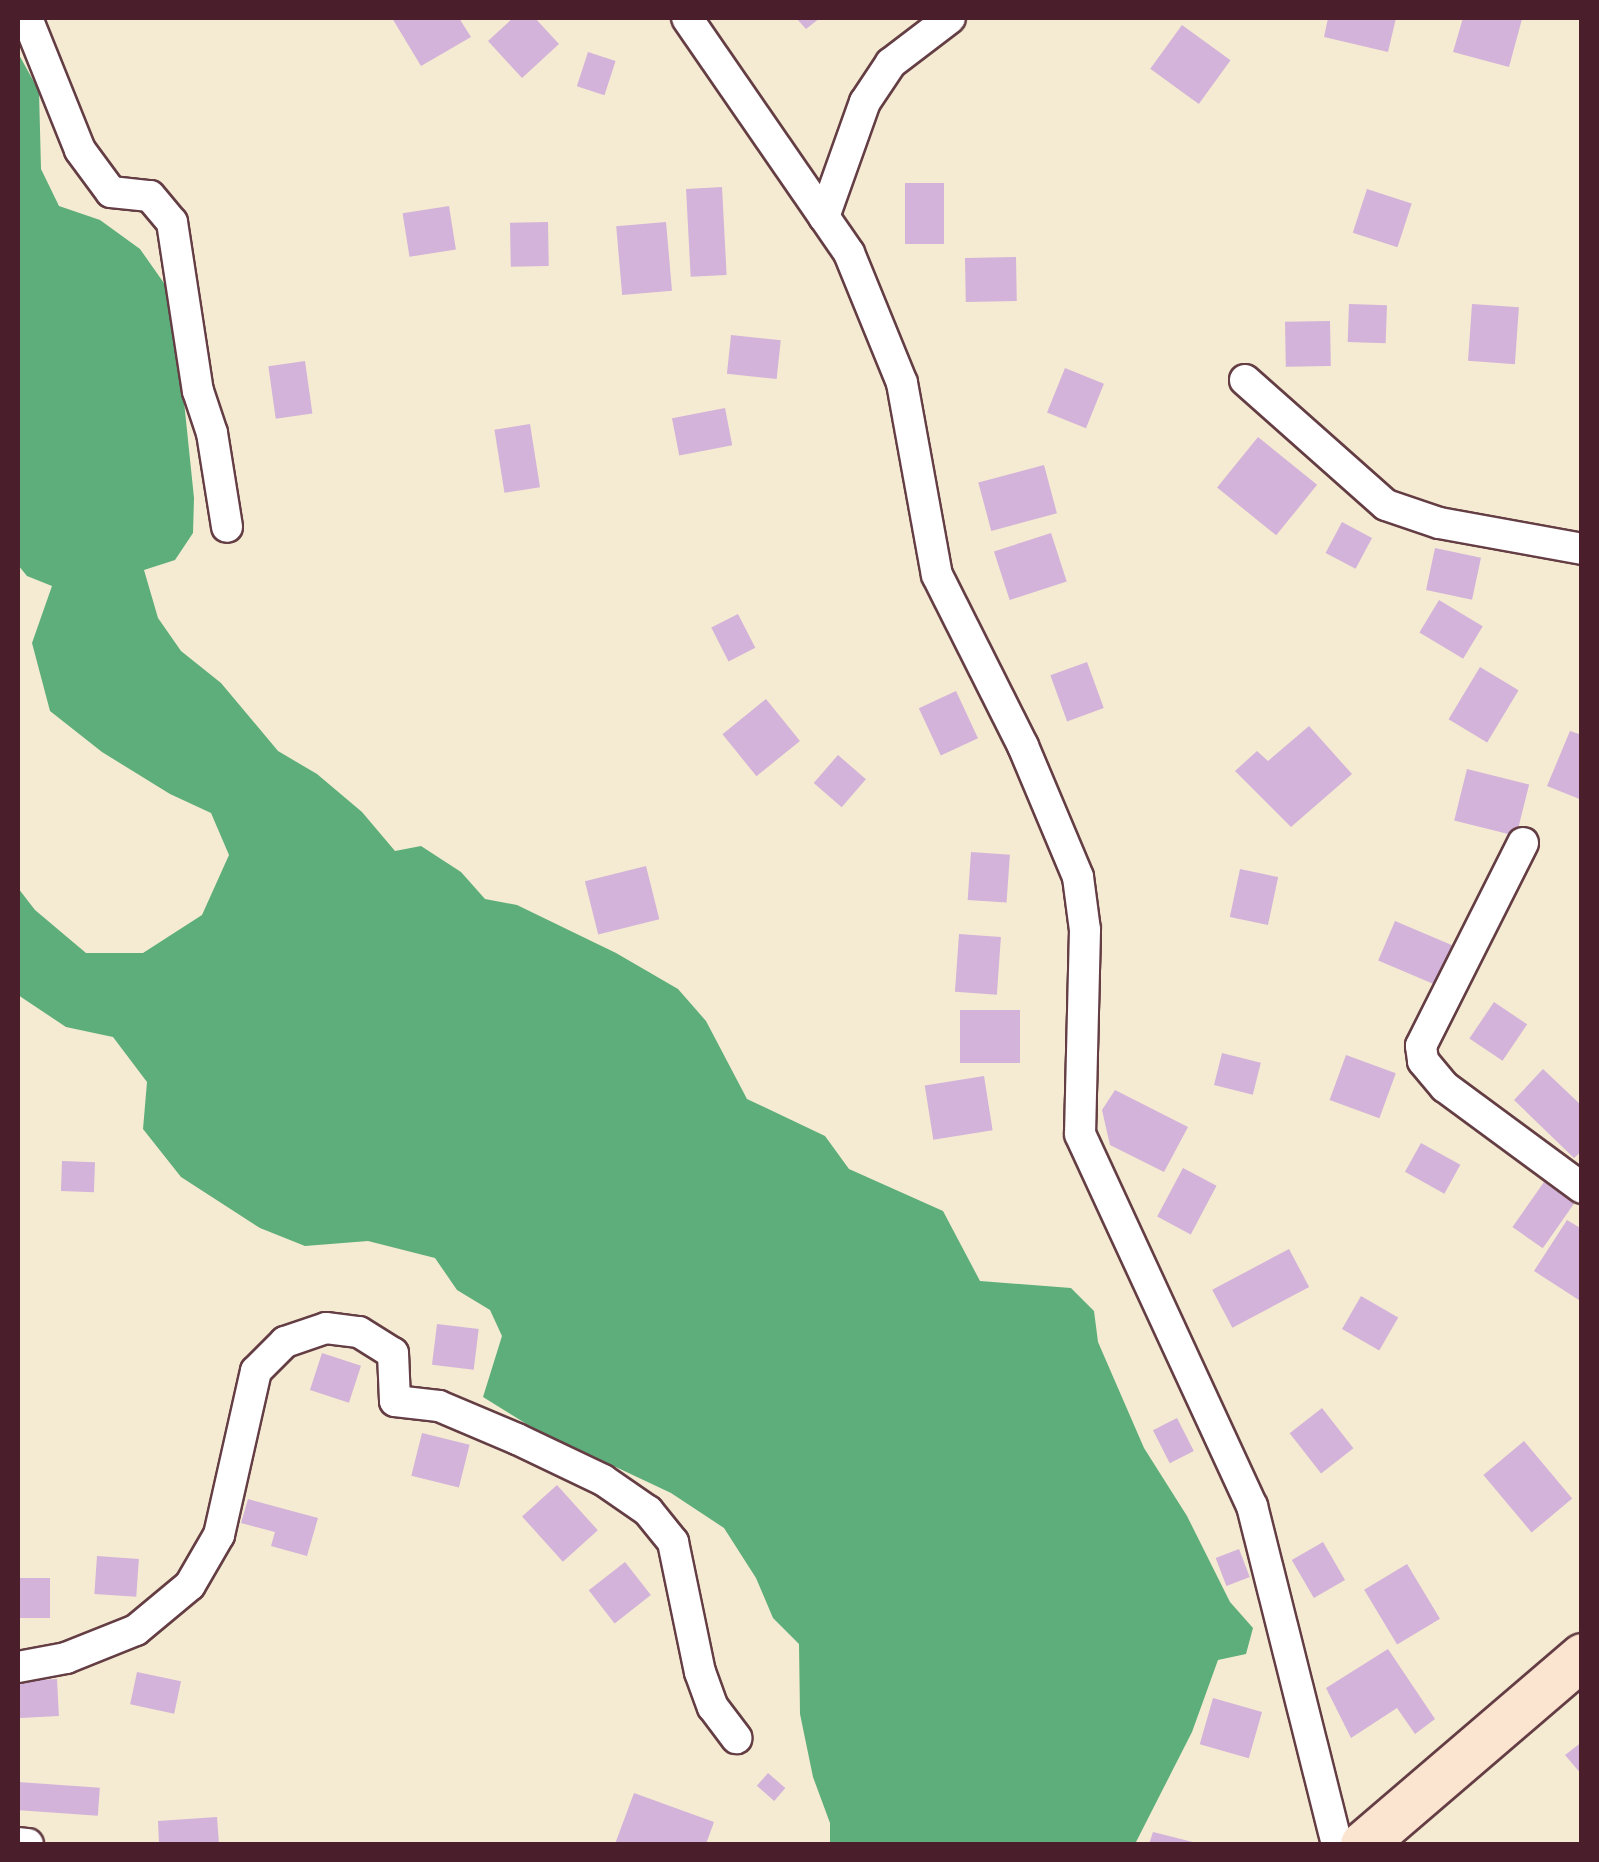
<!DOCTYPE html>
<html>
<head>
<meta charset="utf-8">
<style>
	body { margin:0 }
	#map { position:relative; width:1599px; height:1862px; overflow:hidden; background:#f5ebd2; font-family:Caveat,sans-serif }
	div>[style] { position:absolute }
	.forest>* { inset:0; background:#5dae7a }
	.building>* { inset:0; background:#d3b3d9; transform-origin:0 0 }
	.roads { filter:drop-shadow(2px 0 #643e44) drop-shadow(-2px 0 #643e44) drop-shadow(0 2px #643e44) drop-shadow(0 -2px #643e44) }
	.street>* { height:30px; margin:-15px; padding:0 15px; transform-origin:15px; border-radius:15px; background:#fff }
	.secondary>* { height:45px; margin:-22.5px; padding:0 22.5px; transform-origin:22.5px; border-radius:22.5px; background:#fce5d0 }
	span { translate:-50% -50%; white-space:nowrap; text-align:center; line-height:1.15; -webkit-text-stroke:9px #fcf5e5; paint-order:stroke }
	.frame { position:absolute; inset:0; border:20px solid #4a1f2b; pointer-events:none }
</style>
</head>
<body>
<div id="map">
	<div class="forest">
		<div style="clip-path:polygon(18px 53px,39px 91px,41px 169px,59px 206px,100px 220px,140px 249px,166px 286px,179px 353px,194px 498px,193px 533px,175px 560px,144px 570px,158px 618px,181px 651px,221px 683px,278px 751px,317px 774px,362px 812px,395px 851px,421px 846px,461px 872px,485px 899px,517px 905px,616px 953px,678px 989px,706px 1021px,747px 1099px,825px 1136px,849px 1169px,943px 1211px,980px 1281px,1071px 1288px,1094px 1311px,1098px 1342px,1144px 1448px,1187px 1516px,1230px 1602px,1253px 1628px,1246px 1654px,1218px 1660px,1192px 1732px,1135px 1844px,825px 1844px,830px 1842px,830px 1823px,813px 1777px,800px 1714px,799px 1644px,773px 1618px,756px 1578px,724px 1528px,671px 1493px,533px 1428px,483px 1397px,502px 1336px,490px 1310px,457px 1290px,435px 1258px,368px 1241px,305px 1246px,260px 1228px,181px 1177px,143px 1129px,147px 1082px,113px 1037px,66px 1027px,18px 995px,18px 888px,35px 910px,86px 953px,143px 953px,202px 915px,229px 855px,211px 813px,170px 794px,102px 752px,50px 711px,32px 643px,52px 586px,27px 576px,18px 565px)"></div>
	</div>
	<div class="building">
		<div style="clip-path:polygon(392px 18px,459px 18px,471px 37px,421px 66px)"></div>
		<div style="clip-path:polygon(513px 18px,535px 18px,559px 44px,522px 78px,488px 41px)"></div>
		<div style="clip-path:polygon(796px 18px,820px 18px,806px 29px)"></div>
		<div style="clip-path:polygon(1328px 18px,1396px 18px,1388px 52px,1324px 37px)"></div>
		<div style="clip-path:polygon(1463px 18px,1522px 19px,1509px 67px,1453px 52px)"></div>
		<div style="left:1182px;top:25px;width:60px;height:54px;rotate:36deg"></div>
		<div style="left:588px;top:52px;width:29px;height:36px;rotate:18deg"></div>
		<div style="left:905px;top:183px;width:39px;height:61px"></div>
		<div style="left:722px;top:187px;width:88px;height:36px;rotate:87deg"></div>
		<div style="left:1367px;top:189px;width:47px;height:46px;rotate:18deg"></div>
		<div style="left:449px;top:206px;width:44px;height:47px;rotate:81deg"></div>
		<div style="left:548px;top:222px;width:44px;height:38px;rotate:89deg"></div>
		<div style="left:666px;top:222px;width:69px;height:50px;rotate:85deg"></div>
		<div style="left:1016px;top:257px;width:44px;height:51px;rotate:89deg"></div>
		<div style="left:1349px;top:304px;width:38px;height:38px;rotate:2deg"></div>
		<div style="left:1472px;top:304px;width:47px;height:57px;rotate:4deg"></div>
		<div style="left:1330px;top:321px;width:45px;height:45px;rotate:89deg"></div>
		<div style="left:731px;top:335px;width:50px;height:39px;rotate:6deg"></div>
		<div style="left:305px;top:361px;width:53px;height:37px;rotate:82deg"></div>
		<div style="left:1065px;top:368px;width:42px;height:48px;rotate:22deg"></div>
		<div style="left:725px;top:408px;width:38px;height:54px;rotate:79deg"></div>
		<div style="left:530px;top:424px;width:64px;height:36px;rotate:81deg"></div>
		<div style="left:1258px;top:437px;width:76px;height:65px;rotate:39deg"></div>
		<div style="left:1044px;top:465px;width:50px;height:68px;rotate:75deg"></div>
		<div style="left:1342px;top:522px;width:34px;height:35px;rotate:28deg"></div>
		<div style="left:1051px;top:533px;width:51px;height:60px;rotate:72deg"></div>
		<div style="left:1435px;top:548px;width:47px;height:43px;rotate:12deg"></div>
		<div style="left:1439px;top:600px;width:51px;height:38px;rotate:31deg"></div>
		<div style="left:738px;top:614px;width:38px;height:30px;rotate:63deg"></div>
		<div style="left:1087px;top:662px;width:49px;height:39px;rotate:70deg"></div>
		<div style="left:1480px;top:667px;width:45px;height:61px;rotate:31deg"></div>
		<div style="left:956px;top:691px;width:52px;height:41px;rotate:65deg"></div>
		<div style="left:766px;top:699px;width:54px;height:56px;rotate:51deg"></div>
		<div style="clip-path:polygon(1309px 726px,1352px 774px,1291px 827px,1235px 771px,1257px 751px,1268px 761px)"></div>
		<div style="clip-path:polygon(1570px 731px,1582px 735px,1582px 800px,1547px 786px)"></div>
		<div style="left:838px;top:755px;width:37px;height:37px;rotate:41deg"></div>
		<div style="left:1467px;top:769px;width:64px;height:53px;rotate:14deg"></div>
		<div style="left:971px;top:852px;width:39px;height:48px;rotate:4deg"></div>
		<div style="left:646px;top:866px;width:55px;height:63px;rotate:76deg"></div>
		<div style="left:1240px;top:869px;width:39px;height:49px;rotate:12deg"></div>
		<div style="left:1395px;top:921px;width:64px;height:43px;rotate:23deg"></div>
		<div style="left:959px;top:934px;width:42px;height:58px;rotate:4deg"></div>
		<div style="left:1494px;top:1002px;width:40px;height:44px;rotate:34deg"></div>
		<div style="left:960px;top:1010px;width:60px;height:53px"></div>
		<div style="left:1222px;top:1053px;width:40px;height:33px;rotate:14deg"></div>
		<div style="left:1346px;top:1055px;width:53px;height:48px;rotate:20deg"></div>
		<div style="clip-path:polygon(1543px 1069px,1582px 1106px,1582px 1151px,1574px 1158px,1514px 1100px)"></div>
		<div style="left:984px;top:1076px;width:55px;height:60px;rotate:81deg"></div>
		<div style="clip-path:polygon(1115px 1090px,1188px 1127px,1164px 1172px,1110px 1145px,1102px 1110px)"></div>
		<div style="left:1421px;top:1143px;width:45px;height:33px;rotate:29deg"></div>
		<div style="left:62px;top:1161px;width:33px;height:30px;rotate:2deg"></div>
		<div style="left:1183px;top:1168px;width:38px;height:55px;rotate:28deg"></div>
		<div style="left:1544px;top:1182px;width:37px;height:55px;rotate:35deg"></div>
		<div style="clip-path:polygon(1567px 1220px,1582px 1229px,1582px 1302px,1534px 1271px)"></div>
		<div style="left:1289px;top:1249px;width:43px;height:87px;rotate:62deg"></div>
		<div style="left:1361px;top:1296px;width:43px;height:38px;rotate:30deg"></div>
		<div style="left:437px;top:1324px;width:42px;height:41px;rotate:7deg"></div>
		<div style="left:322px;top:1353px;width:41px;height:39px;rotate:18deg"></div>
		<div style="left:1322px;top:1408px;width:51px;height:41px;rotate:52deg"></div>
		<div style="left:1177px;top:1418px;width:37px;height:27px;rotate:63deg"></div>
		<div style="left:422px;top:1433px;width:49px;height:44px;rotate:14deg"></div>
		<div style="left:1524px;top:1441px;width:75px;height:53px;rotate:50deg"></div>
		<div style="left:557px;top:1485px;width:61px;height:47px;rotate:48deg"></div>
		<div style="clip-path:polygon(248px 1499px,318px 1518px,307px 1556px,271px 1546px,275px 1532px,241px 1523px)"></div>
		<div style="left:1323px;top:1542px;width:44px;height:36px;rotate:60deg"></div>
		<div style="left:1239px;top:1549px;width:30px;height:25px;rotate:69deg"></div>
		<div style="left:97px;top:1556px;width:42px;height:38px;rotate:4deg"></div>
		<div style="left:625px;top:1562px;width:42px;height:46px;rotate:52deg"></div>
		<div style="left:1407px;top:1564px;width:64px;height:50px;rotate:59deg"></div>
		<div style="left:18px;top:1578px;width:32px;height:40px"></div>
		<div style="clip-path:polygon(1388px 1649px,1435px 1719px,1415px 1734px,1397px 1708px,1351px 1738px,1326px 1688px)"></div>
		<div style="left:137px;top:1672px;width:45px;height:33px;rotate:12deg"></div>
		<div style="left:57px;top:1679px;width:37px;height:39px;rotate:87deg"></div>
		<div style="left:1213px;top:1698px;width:51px;height:48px;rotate:16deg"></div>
		<div style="clip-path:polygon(1582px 1742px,1582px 1775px,1565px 1755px)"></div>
		<div style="left:768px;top:1773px;width:23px;height:17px;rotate:41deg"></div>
		<div style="left:18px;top:1782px;width:82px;height:28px;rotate:4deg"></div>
		<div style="clip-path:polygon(634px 1793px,714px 1822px,706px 1844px,615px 1844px)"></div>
		<div style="clip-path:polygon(217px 1817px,219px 1844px,159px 1844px,158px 1821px)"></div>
		<div style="clip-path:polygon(1153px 1832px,1197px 1843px,1197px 1844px,1149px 1844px)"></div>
	</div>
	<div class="roads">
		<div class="street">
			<div style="left:27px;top:18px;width:142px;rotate:68.1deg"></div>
			<div style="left:80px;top:150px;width:52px;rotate:53.6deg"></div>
			<div style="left:111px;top:192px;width:39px;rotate:6deg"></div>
			<div style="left:150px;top:196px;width:34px;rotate:50deg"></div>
			<div style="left:172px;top:222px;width:171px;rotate:81.3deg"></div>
			<div style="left:198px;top:391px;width:44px;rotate:71.6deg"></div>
			<div style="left:212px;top:433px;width:95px;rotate:80.9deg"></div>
			<div style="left:687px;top:18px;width:285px;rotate:55.4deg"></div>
			<div style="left:849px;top:253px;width:140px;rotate:67.8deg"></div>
			<div style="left:902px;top:383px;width:195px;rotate:79.7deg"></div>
			<div style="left:937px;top:575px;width:191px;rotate:63.3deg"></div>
			<div style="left:1023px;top:746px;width:142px;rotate:67.2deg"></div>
			<div style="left:1078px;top:877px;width:53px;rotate:82.5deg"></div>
			<div style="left:1085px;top:930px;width:204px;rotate:91.4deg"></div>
			<div style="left:1080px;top:1134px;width:410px;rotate:65.2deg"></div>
			<div style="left:1252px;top:1506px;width:349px;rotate:75.9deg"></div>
			<div style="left:824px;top:217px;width:122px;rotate:-70.4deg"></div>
			<div style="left:865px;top:102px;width:47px;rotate:-56.3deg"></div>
			<div style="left:891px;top:63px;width:74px;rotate:-37.3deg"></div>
			<div style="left:1245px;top:380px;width:188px;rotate:41.6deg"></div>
			<div style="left:1386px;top:505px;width:56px;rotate:18.8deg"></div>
			<div style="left:1439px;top:523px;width:145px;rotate:10.3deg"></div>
			<div style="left:1523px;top:843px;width:227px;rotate:116.7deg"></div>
			<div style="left:1421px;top:1046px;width:15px;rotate:82deg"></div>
			<div style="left:1423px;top:1061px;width:34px;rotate:50deg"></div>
			<div style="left:1445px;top:1087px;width:170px;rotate:36.4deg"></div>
			<div style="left:18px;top:1667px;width:49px;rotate:-10.6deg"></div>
			<div style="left:66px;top:1658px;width:75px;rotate:-21.8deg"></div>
			<div style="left:136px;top:1630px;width:70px;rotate:-39.8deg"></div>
			<div style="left:190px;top:1585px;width:58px;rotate:-59.9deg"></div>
			<div style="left:219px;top:1535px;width:168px;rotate:-77.3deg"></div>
			<div style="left:256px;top:1371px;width:41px;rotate:-45deg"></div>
			<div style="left:285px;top:1342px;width:43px;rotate:-18.9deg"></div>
			<div style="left:326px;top:1328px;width:33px;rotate:7deg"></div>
			<div style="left:359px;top:1332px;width:40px;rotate:32deg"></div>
			<div style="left:393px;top:1353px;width:48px;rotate:87.6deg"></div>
			<div style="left:395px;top:1401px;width:44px;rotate:6.5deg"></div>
			<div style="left:439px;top:1406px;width:85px;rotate:22.9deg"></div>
			<div style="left:517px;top:1439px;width:95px;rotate:25.5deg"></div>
			<div style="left:603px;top:1480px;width:55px;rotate:34.6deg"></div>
			<div style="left:648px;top:1511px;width:40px;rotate:51deg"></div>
			<div style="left:673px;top:1542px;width:133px;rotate:78.3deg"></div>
			<div style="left:700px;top:1672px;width:37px;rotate:70deg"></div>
			<div style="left:713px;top:1707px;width:39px;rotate:53deg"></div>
			<div style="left:18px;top:1843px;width:10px;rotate:6deg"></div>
		</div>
		<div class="secondary">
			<div style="left:1363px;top:1844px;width:289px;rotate:-40.6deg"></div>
		</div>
	</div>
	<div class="frame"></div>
</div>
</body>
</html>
